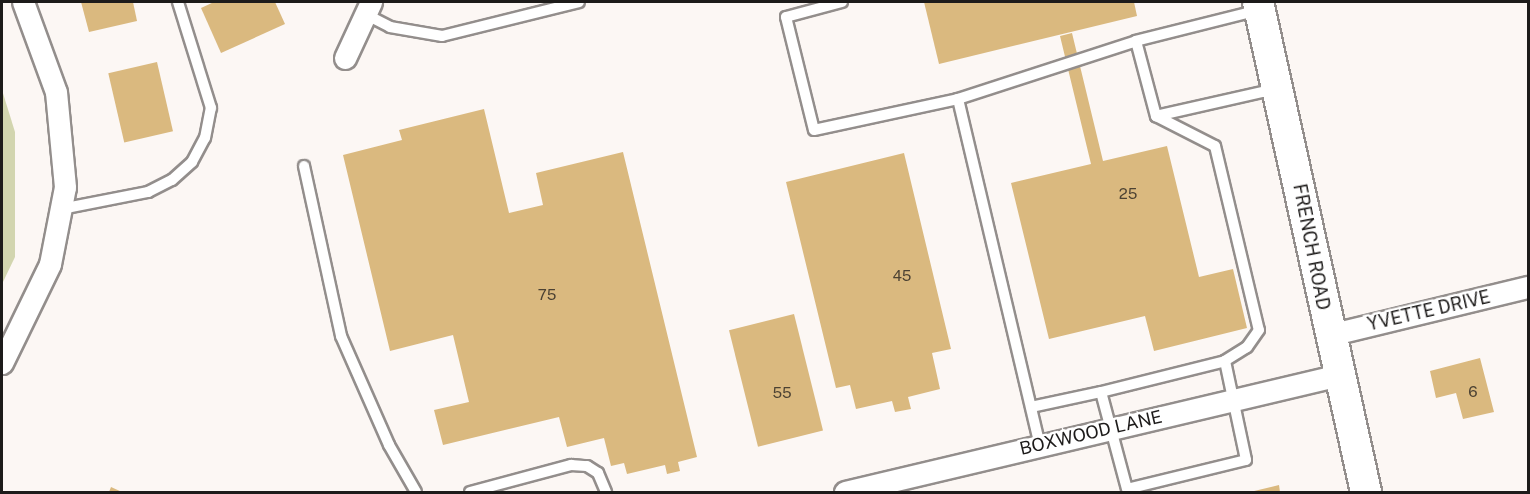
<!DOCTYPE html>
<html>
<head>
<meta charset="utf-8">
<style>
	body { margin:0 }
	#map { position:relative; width:1530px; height:494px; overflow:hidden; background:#fcf7f4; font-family:"Public Sans",sans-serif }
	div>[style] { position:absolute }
	.green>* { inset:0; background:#d2d5af }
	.building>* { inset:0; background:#dab97f; transform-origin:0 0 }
	.roads { filter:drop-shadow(2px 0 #938e8c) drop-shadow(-2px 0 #938e8c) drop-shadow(0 2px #938e8c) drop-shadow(0 -2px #938e8c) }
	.lane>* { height:10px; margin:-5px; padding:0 5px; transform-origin:5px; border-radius:5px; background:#fff }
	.street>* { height:21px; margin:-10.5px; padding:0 10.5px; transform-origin:10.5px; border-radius:10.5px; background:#fff }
	.secondary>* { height:30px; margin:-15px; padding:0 15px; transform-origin:15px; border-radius:15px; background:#fff }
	span { translate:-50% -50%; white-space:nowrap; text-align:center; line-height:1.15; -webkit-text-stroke:4.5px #fff; paint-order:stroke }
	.number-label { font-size:15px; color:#4c4233 }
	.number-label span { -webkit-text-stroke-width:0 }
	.street-label { font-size:18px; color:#1d1b1a }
	.frame { position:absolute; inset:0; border:3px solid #1d1b1a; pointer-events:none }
</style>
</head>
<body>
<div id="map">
	<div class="green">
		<div style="clip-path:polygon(2px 90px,15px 132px,15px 257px,2px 284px)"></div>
	</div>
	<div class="building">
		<div style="clip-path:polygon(81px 2px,133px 2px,137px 21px,89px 32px)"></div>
		<div style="clip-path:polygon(214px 2px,275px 2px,285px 24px,221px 53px,201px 8px)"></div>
		<div style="clip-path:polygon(924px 2px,1134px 2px,1137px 16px,939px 64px)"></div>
		<div style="clip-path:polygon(1072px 33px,1103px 161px,1167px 146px,1199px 277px,1233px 269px,1247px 328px,1154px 351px,1145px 316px,1049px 339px,1011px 183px,1091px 164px,1060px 36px)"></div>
		<div style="left:157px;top:62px;width:71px;height:50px;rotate:77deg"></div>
		<div style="clip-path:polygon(484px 109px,509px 213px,543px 205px,536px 173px,623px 152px,697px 457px,678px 462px,680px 471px,667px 474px,665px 465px,627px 474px,624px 463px,611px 466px,604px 438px,567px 447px,559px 417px,443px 445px,434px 410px,469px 402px,453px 335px,390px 351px,343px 155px,402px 140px,399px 130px)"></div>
		<div style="clip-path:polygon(904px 153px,951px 349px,932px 353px,940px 389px,908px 397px,911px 409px,895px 412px,892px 401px,856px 409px,850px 385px,836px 388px,786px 182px)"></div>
		<div style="left:794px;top:314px;width:120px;height:67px;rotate:76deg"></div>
		<div style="clip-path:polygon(1480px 358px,1494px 412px,1463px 419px,1456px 393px,1436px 398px,1430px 371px)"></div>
		<div style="clip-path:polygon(1279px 485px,1280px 492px,1250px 492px)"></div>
		<div style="clip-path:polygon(111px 487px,122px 492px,109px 492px)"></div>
	</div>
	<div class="roads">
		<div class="lane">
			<div style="left:842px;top:2px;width:58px;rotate:165deg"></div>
			<div style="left:786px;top:17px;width:116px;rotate:76.1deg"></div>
			<div style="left:814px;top:130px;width:147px;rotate:-12.1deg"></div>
			<div style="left:958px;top:99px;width:187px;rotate:-18deg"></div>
			<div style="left:1259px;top:10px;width:127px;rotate:165.9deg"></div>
			<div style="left:1136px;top:41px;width:78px;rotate:75.1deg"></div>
			<div style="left:1156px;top:116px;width:123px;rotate:-12.7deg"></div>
			<div style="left:365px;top:14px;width:28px;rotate:27deg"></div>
			<div style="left:390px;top:27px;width:53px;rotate:9.8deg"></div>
			<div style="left:442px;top:36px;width:141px;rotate:-13.9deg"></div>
			<div style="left:958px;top:99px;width:357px;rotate:76.7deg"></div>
			<div style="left:1156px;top:116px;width:66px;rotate:27deg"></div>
			<div style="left:1215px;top:146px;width:189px;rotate:76.6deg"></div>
			<div style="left:1259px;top:330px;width:21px;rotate:125deg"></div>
			<div style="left:1247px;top:347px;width:26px;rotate:148deg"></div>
			<div style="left:304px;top:166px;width:174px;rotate:77.7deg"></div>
			<div style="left:341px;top:336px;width:119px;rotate:66.2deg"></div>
			<div style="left:389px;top:445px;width:54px;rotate:60.1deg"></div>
			<div style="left:61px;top:209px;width:89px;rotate:-11.1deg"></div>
			<div style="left:148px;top:192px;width:27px;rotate:-27deg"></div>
			<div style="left:172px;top:180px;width:27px;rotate:-42deg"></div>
			<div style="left:192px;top:162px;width:27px;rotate:-62deg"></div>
			<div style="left:205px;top:138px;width:31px;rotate:-79deg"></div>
			<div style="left:211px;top:108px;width:111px;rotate:-107.3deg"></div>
			<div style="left:1225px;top:361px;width:101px;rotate:78deg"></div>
			<div style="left:1246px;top:460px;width:122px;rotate:166.3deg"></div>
			<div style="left:1127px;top:489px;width:100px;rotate:-105deg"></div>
			<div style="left:1101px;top:392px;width:128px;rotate:-14deg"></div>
			<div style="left:1031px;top:407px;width:72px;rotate:-12.1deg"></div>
			<div style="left:470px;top:492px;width:105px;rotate:-15deg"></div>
			<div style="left:571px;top:465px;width:16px;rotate:4deg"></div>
			<div style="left:587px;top:466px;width:13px;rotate:32deg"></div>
			<div style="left:598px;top:473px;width:21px;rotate:67deg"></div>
		</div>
		<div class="street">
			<div style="left:345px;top:58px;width:62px;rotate:-65.1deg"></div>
			<div style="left:1329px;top:335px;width:205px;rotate:-13.6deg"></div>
			<div style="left:2px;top:363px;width:110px;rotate:-64.1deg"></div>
			<div style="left:50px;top:264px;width:78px;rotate:-79deg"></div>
			<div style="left:65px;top:187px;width:95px;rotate:-95.4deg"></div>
			<div style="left:56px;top:92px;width:96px;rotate:-110.1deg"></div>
			<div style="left:845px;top:492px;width:508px;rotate:-13.32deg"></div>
		</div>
		<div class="secondary">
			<div style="left:1258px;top:2px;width:502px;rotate:77.57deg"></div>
		</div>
	</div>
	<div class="number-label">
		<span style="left:1128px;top:194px">25</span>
		<span style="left:902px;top:276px">45</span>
		<span style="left:547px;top:295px">75</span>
		<span style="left:1473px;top:392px">6</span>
		<span style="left:782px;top:393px">55</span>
	</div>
	<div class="street-label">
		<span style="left:1311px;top:247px;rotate:79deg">FRENCH ROAD</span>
		<span style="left:1429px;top:311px;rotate:-13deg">YVETTE DRIVE</span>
		<span style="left:1091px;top:433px;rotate:-13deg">BOXWOOD LANE</span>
	</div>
	<div class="frame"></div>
</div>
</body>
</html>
